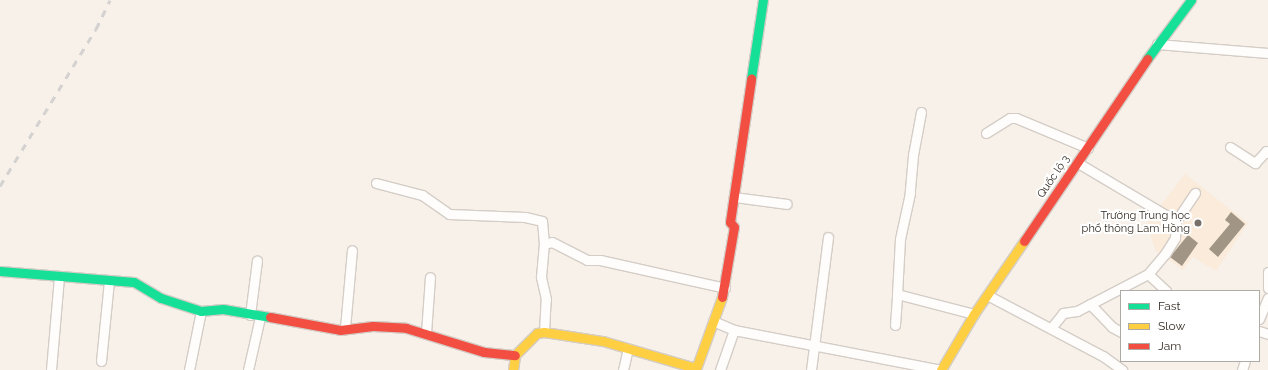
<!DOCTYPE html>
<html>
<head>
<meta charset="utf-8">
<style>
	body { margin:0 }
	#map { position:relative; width:1268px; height:370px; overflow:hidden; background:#f8f1ea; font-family:Raleway,sans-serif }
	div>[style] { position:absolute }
	.built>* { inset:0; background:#faebdb }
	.building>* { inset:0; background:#a19585 }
	.roads { filter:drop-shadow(1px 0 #d4cdc6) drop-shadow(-1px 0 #d4cdc6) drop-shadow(0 1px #d4cdc6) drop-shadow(0 -1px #d4cdc6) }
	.street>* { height:9px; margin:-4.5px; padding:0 4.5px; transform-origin:4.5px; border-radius:4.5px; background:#fefdfc }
	.fast>* { height:9px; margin:-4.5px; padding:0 4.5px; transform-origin:4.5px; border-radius:4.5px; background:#16e098 }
	.slow>* { height:9px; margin:-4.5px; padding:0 4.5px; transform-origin:4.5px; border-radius:4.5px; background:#ffcf43 }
	.jam>* { height:9px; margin:-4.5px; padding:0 4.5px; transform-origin:4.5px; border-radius:4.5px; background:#f24e42 }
	.rail>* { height:3px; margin-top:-1.5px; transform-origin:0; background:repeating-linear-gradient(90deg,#d4d2d0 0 7px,transparent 0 14px) }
	.dots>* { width:11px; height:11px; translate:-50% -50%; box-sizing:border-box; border:2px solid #fff; border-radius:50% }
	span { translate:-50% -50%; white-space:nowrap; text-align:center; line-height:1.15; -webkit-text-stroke:4px #fff; paint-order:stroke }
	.street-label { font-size:11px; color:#342c23 }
	.poi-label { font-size:11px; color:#342c23 }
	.right { translate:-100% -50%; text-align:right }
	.legend { position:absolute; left:1120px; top:290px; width:140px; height:72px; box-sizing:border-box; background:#fff; border:1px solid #aeaba7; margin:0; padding:5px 7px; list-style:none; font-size:12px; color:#342c23 }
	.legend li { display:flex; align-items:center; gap:8px; height:20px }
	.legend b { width:20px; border:1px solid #aeaba7 }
</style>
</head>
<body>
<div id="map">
	<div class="built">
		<div style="clip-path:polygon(1185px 174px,1248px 223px,1216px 271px,1193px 257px,1183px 270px,1155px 250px,1147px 223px)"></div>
	</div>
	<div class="building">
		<div style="clip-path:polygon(1231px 212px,1245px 224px,1218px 257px,1209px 249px,1230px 224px,1225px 220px)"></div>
		<div style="clip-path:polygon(1188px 235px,1198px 243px,1182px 266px,1170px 257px)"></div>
	</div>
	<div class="roads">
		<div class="street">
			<div style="left:1157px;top:44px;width:111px;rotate:4.6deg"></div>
			<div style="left:921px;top:112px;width:44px;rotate:100.5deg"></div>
			<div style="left:913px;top:155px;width:38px;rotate:95deg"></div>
			<div style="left:910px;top:193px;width:47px;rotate:102.3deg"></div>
			<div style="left:900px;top:239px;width:55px;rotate:93.1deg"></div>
			<div style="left:897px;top:294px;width:80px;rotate:14.6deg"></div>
			<div style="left:986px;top:133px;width:28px;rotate:-32deg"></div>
			<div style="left:1010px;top:118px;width:6px"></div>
			<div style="left:1016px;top:118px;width:78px;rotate:22.6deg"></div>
			<div style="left:1230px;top:147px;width:30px;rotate:33deg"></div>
			<div style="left:1255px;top:163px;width:16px;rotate:-47deg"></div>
			<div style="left:1266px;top:151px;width:3px;rotate:45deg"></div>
			<div style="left:376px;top:183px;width:48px;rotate:14.6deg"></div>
			<div style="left:422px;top:195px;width:33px;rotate:35deg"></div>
			<div style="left:449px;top:214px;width:76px;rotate:2.3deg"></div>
			<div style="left:525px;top:217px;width:17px;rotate:13deg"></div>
			<div style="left:542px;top:221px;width:23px;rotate:85deg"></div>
			<div style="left:734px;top:197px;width:53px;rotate:7.5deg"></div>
			<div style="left:1176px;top:221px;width:34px;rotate:-56deg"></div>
			<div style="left:1268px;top:272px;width:16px;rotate:90deg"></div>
			<div style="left:1148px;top:274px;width:25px;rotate:43deg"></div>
			<div style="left:989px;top:296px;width:129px;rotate:27.8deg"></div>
			<div style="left:1103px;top:356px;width:24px;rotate:36deg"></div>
			<div style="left:1090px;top:304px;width:32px;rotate:46deg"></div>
			<div style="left:1112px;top:327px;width:10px;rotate:29deg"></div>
			<div style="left:250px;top:315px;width:55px;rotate:-82.7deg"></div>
			<div style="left:1259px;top:319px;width:23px;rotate:-67deg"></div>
			<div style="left:713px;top:321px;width:23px;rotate:23deg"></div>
			<div style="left:895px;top:325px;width:31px;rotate:-86deg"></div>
			<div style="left:345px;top:328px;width:78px;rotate:-84.9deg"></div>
			<div style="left:1051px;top:328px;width:19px;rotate:-51deg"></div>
			<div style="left:1063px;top:313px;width:14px;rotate:-8deg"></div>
			<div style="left:1077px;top:311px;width:80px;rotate:-27.5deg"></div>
			<div style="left:1148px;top:274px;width:26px;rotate:-50deg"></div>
			<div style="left:1165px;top:254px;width:19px;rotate:-58deg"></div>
			<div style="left:1175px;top:238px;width:17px;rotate:-87deg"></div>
			<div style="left:1176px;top:221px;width:114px;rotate:-149.4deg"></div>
			<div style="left:1259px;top:331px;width:9px;rotate:18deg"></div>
			<div style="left:544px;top:332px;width:33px;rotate:-87deg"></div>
			<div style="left:546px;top:299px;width:23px;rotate:-103deg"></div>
			<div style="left:541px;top:277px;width:33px;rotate:-85deg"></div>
			<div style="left:544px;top:244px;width:8px;rotate:-14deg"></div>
			<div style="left:552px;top:242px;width:39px;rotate:27deg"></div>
			<div style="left:587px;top:260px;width:13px"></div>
			<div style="left:600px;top:260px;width:128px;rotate:12.6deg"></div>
			<div style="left:426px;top:333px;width:56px;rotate:-85.9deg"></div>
			<div style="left:101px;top:361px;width:80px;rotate:-84.3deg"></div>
			<div style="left:51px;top:370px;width:93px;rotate:-85.1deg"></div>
			<div style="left:189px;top:370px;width:60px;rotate:-78.5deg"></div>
			<div style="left:248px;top:370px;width:54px;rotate:-77.2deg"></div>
			<div style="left:623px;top:370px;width:22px;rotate:-77deg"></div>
			<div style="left:720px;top:370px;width:42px;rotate:-70.7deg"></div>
			<div style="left:734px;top:330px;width:211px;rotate:10.9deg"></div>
			<div style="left:811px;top:370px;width:134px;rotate:-82.7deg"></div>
			<div style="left:1242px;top:370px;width:9px;rotate:-72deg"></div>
		</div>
		<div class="fast">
			<div style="left:1147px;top:59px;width:74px;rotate:-53.3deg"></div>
			<div style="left:751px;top:79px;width:80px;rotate:-81.4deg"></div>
			<div style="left:0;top:271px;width:134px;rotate:4.7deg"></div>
			<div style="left:134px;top:282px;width:31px;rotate:31deg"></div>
			<div style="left:161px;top:298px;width:42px;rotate:18deg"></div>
			<div style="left:201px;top:311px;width:22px;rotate:-5deg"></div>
			<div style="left:223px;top:309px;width:48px;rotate:9.7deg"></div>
		</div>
		<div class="slow">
			<div style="left:513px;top:370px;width:15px;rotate:-82deg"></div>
			<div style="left:515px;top:355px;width:31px;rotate:-45deg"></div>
			<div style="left:537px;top:333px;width:7px;rotate:-8deg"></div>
			<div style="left:544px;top:332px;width:60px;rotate:8.7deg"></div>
			<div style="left:603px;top:341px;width:93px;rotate:16.3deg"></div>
			<div style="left:692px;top:367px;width:5px;rotate:-11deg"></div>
			<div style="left:697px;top:366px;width:73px;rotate:-70.1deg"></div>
			<div style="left:941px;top:370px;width:65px;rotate:-59.5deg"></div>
			<div style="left:974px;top:314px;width:88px;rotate:-55.6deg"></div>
		</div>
		<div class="jam">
			<div style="left:1024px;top:241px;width:220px;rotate:-55.9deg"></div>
			<div style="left:722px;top:297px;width:71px;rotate:-80.3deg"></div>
			<div style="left:734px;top:227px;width:6px;rotate:-129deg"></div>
			<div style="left:730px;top:222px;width:145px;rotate:-81.6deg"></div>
			<div style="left:270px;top:317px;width:71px;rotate:10.5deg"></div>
			<div style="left:340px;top:330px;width:33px;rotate:-7deg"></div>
			<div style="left:373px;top:326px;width:33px;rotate:3deg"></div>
			<div style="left:406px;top:328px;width:82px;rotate:17.1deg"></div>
			<div style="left:484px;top:352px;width:31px;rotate:6deg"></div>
		</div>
	</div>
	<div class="rail">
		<div style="left:0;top:186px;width:184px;rotate:-58.6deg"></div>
		<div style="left:96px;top:29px;width:32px;rotate:-64deg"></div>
	</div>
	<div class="dots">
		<div style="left:1198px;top:223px;background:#797169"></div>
	</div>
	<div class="street-label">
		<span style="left:1054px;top:177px;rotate:-56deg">Quốc lộ 3</span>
	</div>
	<div class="poi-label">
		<span class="right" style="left:1190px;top:223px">Trường Trung học<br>phổ thông Lam Hồng</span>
	</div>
	<ul class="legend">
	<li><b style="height:5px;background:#16e098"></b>Fast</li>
	<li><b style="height:5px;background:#ffcf43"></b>Slow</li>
	<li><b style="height:5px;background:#f24e42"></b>Jam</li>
	</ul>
</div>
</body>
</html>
